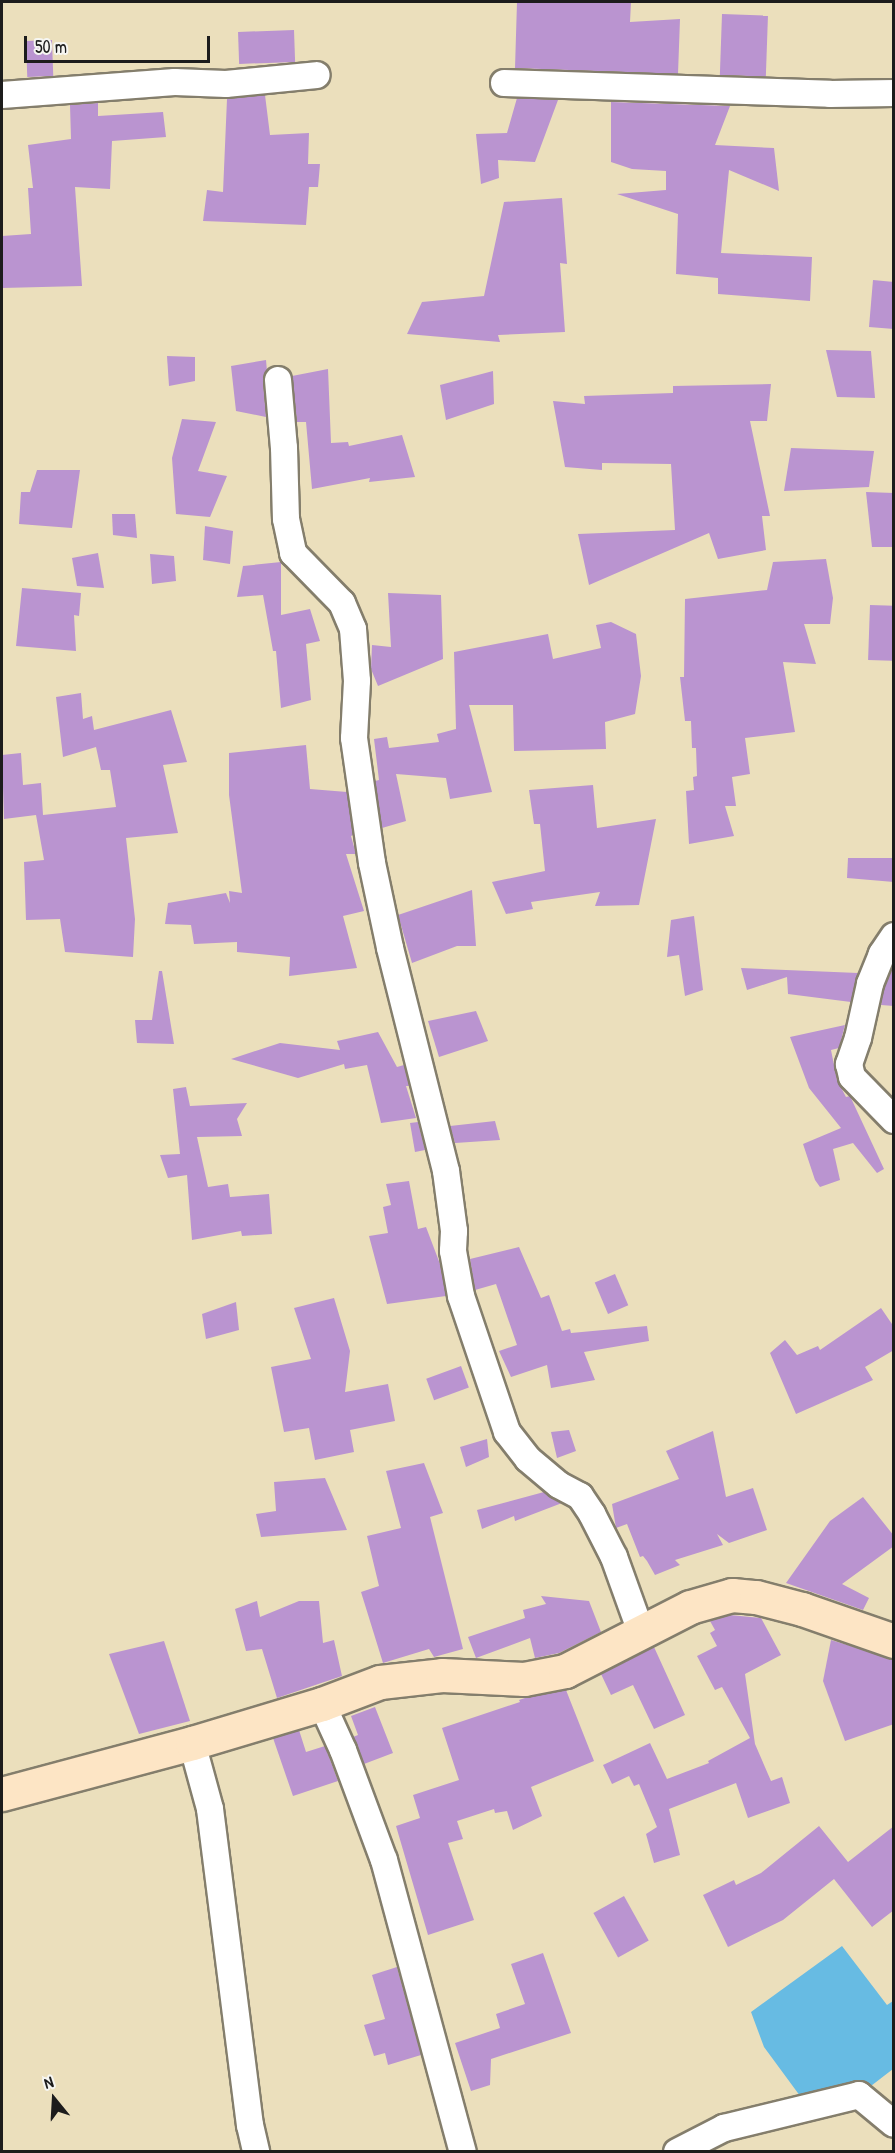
<!DOCTYPE html>
<html>
<head>
<meta charset="utf-8">
<style>
	body { margin:0 }
	#map { position:relative; width:895px; height:2153px; overflow:hidden; background:#ebdfbc; font-family:"Patrick Hand",sans-serif }
	div>[style] { position:absolute }
	.water>* { inset:0; background:#67bbe3 }
	.building>* { inset:0; background:#ba94d0; transform-origin:0 0 }
	.roads { filter:drop-shadow(2px 0 #847e6c) drop-shadow(-2px 0 #847e6c) drop-shadow(0 2px #847e6c) drop-shadow(0 -2px #847e6c) }
	.street>* { height:26px; margin:-13px; padding:0 13px; transform-origin:13px; border-radius:13px; background:#fff }
	.secondary>* { height:33px; margin:-16.5px; padding:0 16.5px; transform-origin:16.5px; border-radius:16.5px; background:#fde5c5 }
	span { translate:-50% -50%; white-space:nowrap; text-align:center; line-height:1.15; -webkit-text-stroke:4.5px #f6f6f2; paint-order:stroke }
	.frame { position:absolute; inset:0; border:3px solid #1c1c1c; pointer-events:none }
	.north { position:absolute; left:24px; top:2069px; width:60px; height:60px; -webkit-text-stroke:4px #f6f6f2; paint-order:stroke; rotate:342deg; font-size:16px; font-weight:700; line-height:24px; text-align:center; color:#1c1c1c }
	.north::after { content:''; display:block; margin:auto; width:21px; height:27px; background:#1c1c1c; clip-path:polygon(50% 0,100% 100%,50% 72%,0 100%) }
	.scale { position:absolute; left:24px; top:36px; width:186px; height:27px; box-sizing:border-box; border:3px solid #1c1c1c; border-top:0; padding-left:8px; font-size:18px; line-height:21px; white-space:nowrap; color:#1c1c1c; -webkit-text-stroke:4px #f6f6f2; paint-order:stroke }
</style>
</head>
<body>
<div id="map">
	<div class="water">
		<div style="clip-path:polygon(842px 1946px,887px 2005px,893px 2001px,893px 2069px,867px 2089px,803px 2100px,764px 2047px,751px 2012px)"></div>
	</div>
	<div class="building">
		<div style="clip-path:polygon(517px 2px,631px 2px,630px 22px,680px 19px,678px 74px,515px 68px)"></div>
		<div style="left:722px;top:14px;width:46px;height:61px;rotate:2deg"></div>
		<div style="left:294px;top:30px;width:32px;height:56px;rotate:88deg"></div>
		<div style="left:52px;top:40px;width:36px;height:26px;rotate:88deg"></div>
		<div style="clip-path:polygon(265px 95px,270px 135px,309px 133px,308px 164px,320px 164px,318px 187px,309px 187px,306px 225px,203px 221px,207px 190px,223px 192px,227px 99px)"></div>
		<div style="clip-path:polygon(517px 98px,558px 100px,535px 162px,498px 160px,499px 178px,481px 184px,476px 134px,507px 133px)"></div>
		<div style="clip-path:polygon(611px 102px,730px 106px,715px 145px,774px 148px,779px 191px,729px 170px,721px 253px,812px 257px,810px 301px,718px 294px,718px 278px,676px 274px,678px 214px,617px 194px,666px 190px,666px 171px,632px 169px,611px 162px)"></div>
		<div style="clip-path:polygon(98px 103px,98px 116px,163px 112px,166px 137px,112px 141px,110px 189px,75px 187px,82px 286px,2px 288px,2px 236px,31px 234px,28px 188px,33px 188px,28px 145px,71px 139px,70px 105px)"></div>
		<div style="clip-path:polygon(562px 198px,567px 264px,560px 263px,565px 332px,498px 335px,500px 342px,407px 334px,422px 302px,484px 296px,504px 202px)"></div>
		<div style="clip-path:polygon(873px 280px,894px 282px,894px 329px,869px 327px)"></div>
		<div style="clip-path:polygon(826px 350px,871px 351px,875px 398px,837px 397px)"></div>
		<div style="clip-path:polygon(167px 356px,195px 357px,195px 381px,169px 386px)"></div>
		<div style="clip-path:polygon(266px 360px,267px 371px,263px 381px,266px 417px,236px 411px,231px 366px)"></div>
		<div style="clip-path:polygon(328px 369px,331px 443px,348px 442px,349px 446px,402px 435px,415px 477px,369px 482px,370px 478px,312px 489px,306px 422px,297px 422px,292px 376px)"></div>
		<div style="clip-path:polygon(493px 371px,494px 404px,446px 420px,440px 385px)"></div>
		<div style="clip-path:polygon(771px 384px,767px 421px,750px 421px,770px 516px,762px 516px,766px 550px,718px 559px,709px 533px,589px 585px,578px 534px,675px 530px,671px 464px,602px 463px,602px 470px,565px 467px,553px 401px,585px 404px,584px 396px,673px 393px,673px 386px)"></div>
		<div style="clip-path:polygon(182px 419px,216px 422px,198px 471px,227px 476px,210px 517px,176px 514px,172px 458px)"></div>
		<div style="clip-path:polygon(791px 448px,874px 451px,869px 487px,784px 491px)"></div>
		<div style="clip-path:polygon(37px 470px,80px 470px,72px 528px,19px 524px,21px 492px,30px 492px)"></div>
		<div style="clip-path:polygon(866px 492px,894px 493px,894px 547px,872px 547px)"></div>
		<div style="clip-path:polygon(112px 514px,135px 514px,137px 538px,113px 535px)"></div>
		<div style="clip-path:polygon(205px 526px,233px 531px,230px 564px,203px 560px)"></div>
		<div style="clip-path:polygon(98px 553px,104px 588px,77px 586px,72px 558px)"></div>
		<div style="clip-path:polygon(150px 554px,174px 556px,176px 581px,152px 584px)"></div>
		<div style="clip-path:polygon(826px 559px,833px 598px,830px 624px,804px 624px,816px 664px,783px 662px,795px 732px,745px 738px,750px 774px,732px 777px,736px 806px,725px 806px,734px 836px,689px 844px,686px 791px,694px 790px,693px 777px,697px 776px,696px 748px,692px 748px,691px 721px,685px 721px,680px 677px,684px 677px,685px 599px,767px 590px,773px 562px)"></div>
		<div style="clip-path:polygon(281px 562px,281px 615px,310px 609px,320px 641px,306px 644px,311px 700px,281px 708px,276px 651px,273px 651px,263px 595px,237px 597px,243px 566px)"></div>
		<div style="clip-path:polygon(22px 588px,81px 593px,79px 616px,74px 615px,76px 651px,16px 646px)"></div>
		<div style="clip-path:polygon(388px 593px,441px 595px,443px 659px,378px 686px,371px 669px,372px 645px,391px 647px)"></div>
		<div style="left:870px;top:605px;width:24px;height:55px;rotate:2deg"></div>
		<div style="clip-path:polygon(611px 622px,636px 634px,641px 676px,635px 714px,605px 722px,606px 749px,514px 751px,513px 705px,469px 705px,492px 792px,450px 799px,446px 778px,396px 774px,406px 821px,382px 828px,375px 781px,379px 780px,374px 739px,387px 737px,389px 748px,439px 742px,437px 734px,456px 729px,454px 652px,548px 634px,553px 659px,601px 648px,596px 625px)"></div>
		<div style="clip-path:polygon(81px 693px,83px 719px,92px 716px,94px 730px,171px 710px,187px 762px,163px 765px,178px 833px,126px 838px,135px 919px,133px 957px,65px 952px,60px 919px,26px 920px,24px 862px,44px 860px,36px 815px,4px 819px,2px 755px,21px 753px,23px 785px,41px 783px,43px 815px,116px 807px,110px 770px,101px 770px,96px 747px,63px 757px,56px 697px)"></div>
		<div style="clip-path:polygon(306px 745px,310px 789px,347px 792px,353px 835px,351px 836px,356px 854px,346px 854px,364px 911px,343px 916px,357px 968px,289px 976px,290px 957px,237px 952px,237px 942px,194px 944px,191px 925px,165px 924px,168px 903px,226px 893px,230px 903px,229px 891px,242px 893px,229px 795px,229px 753px)"></div>
		<div style="clip-path:polygon(593px 785px,597px 828px,656px 819px,639px 905px,595px 906px,600px 892px,531px 902px,533px 909px,506px 914px,492px 882px,545px 871px,540px 824px,534px 824px,529px 790px)"></div>
		<div style="clip-path:polygon(848px 858px,894px 858px,894px 882px,847px 878px)"></div>
		<div style="clip-path:polygon(472px 890px,476px 946px,457px 946px,412px 963px,398px 915px)"></div>
		<div style="clip-path:polygon(694px 916px,703px 990px,685px 996px,679px 955px,667px 957px,671px 920px)"></div>
		<div style="clip-path:polygon(894px 966px,894px 1006px,881px 1005px,884px 988px)"></div>
		<div style="clip-path:polygon(741px 968px,786px 970px,858px 973px,851px 1002px,788px 994px,787px 977px,747px 990px)"></div>
		<div style="clip-path:polygon(159px 971px,162px 971px,174px 1044px,137px 1043px,135px 1020px,152px 1020px)"></div>
		<div style="clip-path:polygon(476px 1011px,488px 1041px,439px 1057px,428px 1021px)"></div>
		<div style="clip-path:polygon(845px 1025px,839px 1048px,831px 1050px,837px 1080px,846px 1097px,850px 1096px,884px 1169px,877px 1173px,853px 1143px,833px 1149px,840px 1180px,820px 1187px,815px 1180px,803px 1144px,841px 1128px,809px 1088px,790px 1037px)"></div>
		<div style="clip-path:polygon(378px 1032px,397px 1067px,404px 1065px,409px 1086px,406px 1086px,416px 1118px,381px 1123px,367px 1065px,345px 1069px,344px 1064px,298px 1078px,231px 1059px,280px 1043px,340px 1050px,337px 1041px)"></div>
		<div style="clip-path:polygon(186px 1087px,190px 1106px,247px 1103px,237px 1119px,242px 1136px,197px 1137px,208px 1187px,228px 1184px,230px 1197px,269px 1194px,272px 1234px,242px 1236px,241px 1231px,192px 1240px,187px 1175px,168px 1178px,160px 1155px,180px 1154px,173px 1089px)"></div>
		<div style="clip-path:polygon(495px 1121px,500px 1140px,455px 1143px,450px 1126px)"></div>
		<div style="clip-path:polygon(418px 1122px,425px 1150px,415px 1152px,410px 1123px)"></div>
		<div style="clip-path:polygon(409px 1181px,418px 1229px,426px 1227px,440px 1264px,446px 1296px,387px 1304px,369px 1236px,388px 1233px,383px 1207px,391px 1205px,386px 1184px)"></div>
		<div style="clip-path:polygon(519px 1247px,541px 1298px,549px 1295px,562px 1331px,570px 1329px,571px 1333px,647px 1326px,649px 1341px,584px 1352px,595px 1380px,551px 1388px,547px 1365px,511px 1377px,499px 1351px,517px 1345px,496px 1284px,475px 1290px,470px 1259px)"></div>
		<div style="left:615px;top:1274px;width:34px;height:22px;rotate:67deg"></div>
		<div style="clip-path:polygon(334px 1298px,350px 1351px,345px 1392px,388px 1384px,395px 1421px,350px 1430px,354px 1452px,315px 1460px,309px 1428px,284px 1432px,271px 1367px,311px 1359px,294px 1308px)"></div>
		<div style="clip-path:polygon(236px 1302px,239px 1330px,206px 1339px,202px 1314px)"></div>
		<div style="clip-path:polygon(881px 1308px,894px 1327px,894px 1350px,865px 1367px,873px 1380px,796px 1414px,770px 1353px,785px 1340px,797px 1355px,818px 1346px,820px 1350px)"></div>
		<div style="left:461px;top:1366px;width:23px;height:37px;rotate:70deg"></div>
		<div style="clip-path:polygon(569px 1430px,576px 1451px,557px 1458px,551px 1432px)"></div>
		<div style="clip-path:polygon(713px 1431px,726px 1497px,753px 1488px,767px 1530px,729px 1543px,717px 1534px,723px 1545px,675px 1560px,680px 1565px,655px 1575px,647px 1561px,643px 1556px,640px 1557px,627px 1524px,616px 1528px,612px 1504px,679px 1479px,666px 1451px)"></div>
		<div style="clip-path:polygon(487px 1439px,489px 1457px,466px 1467px,460px 1447px)"></div>
		<div style="clip-path:polygon(424px 1463px,443px 1513px,430px 1517px,463px 1649px,434px 1657px,429px 1649px,383px 1663px,361px 1592px,379px 1586px,367px 1536px,401px 1528px,386px 1471px)"></div>
		<div style="clip-path:polygon(325px 1478px,347px 1530px,261px 1537px,256px 1514px,276px 1511px,274px 1482px)"></div>
		<div style="clip-path:polygon(544px 1492px,562px 1503px,515px 1521px,514px 1516px,482px 1529px,477px 1510px)"></div>
		<div style="clip-path:polygon(863px 1497px,894px 1536px,894px 1546px,842px 1584px,869px 1598px,863px 1610px,786px 1583px,830px 1521px)"></div>
		<div style="clip-path:polygon(541px 1596px,589px 1601px,601px 1632px,559px 1653px,535px 1658px,530px 1638px,476px 1658px,468px 1637px,525px 1618px,523px 1610px,546px 1604px)"></div>
		<div style="clip-path:polygon(257px 1601px,260px 1617px,299px 1601px,319px 1601px,323px 1643px,334px 1640px,342px 1676px,277px 1698px,262px 1649px,246px 1651px,235px 1609px)"></div>
		<div style="clip-path:polygon(730px 1615px,761px 1618px,781px 1655px,745px 1674px,755px 1744px,771px 1781px,782px 1777px,790px 1803px,748px 1818px,736px 1783px,669px 1809px,680px 1855px,654px 1863px,646px 1834px,657px 1827px,639px 1784px,634px 1786px,629px 1776px,612px 1784px,603px 1765px,650px 1743px,667px 1779px,709px 1763px,708px 1761px,750px 1738px,722px 1687px,715px 1690px,697px 1656px,717px 1646px,710px 1633px,715px 1630px,710px 1621px)"></div>
		<div style="clip-path:polygon(831px 1640px,894px 1659px,894px 1724px,845px 1741px,823px 1681px)"></div>
		<div style="clip-path:polygon(164px 1641px,190px 1721px,139px 1734px,109px 1654px)"></div>
		<div style="clip-path:polygon(654px 1647px,685px 1715px,654px 1729px,633px 1685px,611px 1695px,601px 1674px)"></div>
		<div style="clip-path:polygon(566px 1690px,594px 1761px,531px 1787px,542px 1816px,513px 1830px,507px 1811px,495px 1813px,494px 1809px,457px 1821px,463px 1839px,448px 1843px,474px 1920px,428px 1935px,396px 1826px,420px 1818px,413px 1795px,459px 1780px,442px 1728px,520px 1702px,519px 1700px,525px 1698px)"></div>
		<div style="clip-path:polygon(375px 1707px,393px 1753px,364px 1764px,353px 1737px,358px 1735px,351px 1716px)"></div>
		<div style="clip-path:polygon(299px 1730px,306px 1752px,325px 1746px,338px 1781px,293px 1796px,273px 1738px)"></div>
		<div style="clip-path:polygon(819px 1826px,848px 1862px,894px 1826px,894px 1910px,872px 1927px,834px 1879px,783px 1920px,728px 1947px,703px 1895px,734px 1880px,736px 1885px,761px 1873px)"></div>
		<div style="left:624px;top:1896px;width:51px;height:35px;rotate:61deg"></div>
		<div style="clip-path:polygon(543px 1953px,571px 2033px,491px 2059px,490px 2085px,471px 2091px,455px 2043px,500px 2028px,496px 2014px,525px 2004px,511px 1964px)"></div>
		<div style="clip-path:polygon(397px 1967px,421px 2055px,388px 2065px,385px 2053px,374px 2056px,364px 2025px,385px 2019px,372px 1975px)"></div>
	</div>
	<div class="roads">
		<div class="street">
			<div style="left:504px;top:83px;width:326px;rotate:1.9deg"></div>
			<div style="left:830px;top:94px;width:64px;rotate:-0.9deg"></div>
			<div style="left:2px;top:95px;width:173px;rotate:-4.3deg"></div>
			<div style="left:175px;top:82px;width:51px;rotate:2.2deg"></div>
			<div style="left:226px;top:84px;width:91px;rotate:-5.6deg"></div>
			<div style="left:278px;top:380px;width:68px;rotate:85deg"></div>
			<div style="left:284px;top:448px;width:71px;rotate:88.4deg"></div>
			<div style="left:286px;top:519px;width:35px;rotate:78deg"></div>
			<div style="left:293px;top:553px;width:70px;rotate:45.6deg"></div>
			<div style="left:342px;top:603px;width:28px;rotate:67deg"></div>
			<div style="left:353px;top:629px;width:52px;rotate:85.6deg"></div>
			<div style="left:357px;top:681px;width:57px;rotate:93deg"></div>
			<div style="left:354px;top:738px;width:126px;rotate:81.8deg"></div>
			<div style="left:372px;top:863px;width:87px;rotate:78deg"></div>
			<div style="left:390px;top:948px;width:230px;rotate:75.9deg"></div>
			<div style="left:446px;top:1171px;width:61px;rotate:82.4deg"></div>
			<div style="left:454px;top:1231px;width:20px;rotate:93deg"></div>
			<div style="left:453px;top:1251px;width:46px;rotate:79.9deg"></div>
			<div style="left:461px;top:1296px;width:144px;rotate:71.3deg"></div>
			<div style="left:507px;top:1432px;width:34px;rotate:52deg"></div>
			<div style="left:528px;top:1459px;width:40px;rotate:40deg"></div>
			<div style="left:559px;top:1485px;width:24px;rotate:28deg"></div>
			<div style="left:580px;top:1496px;width:22px;rotate:56deg"></div>
			<div style="left:592px;top:1514px;width:48px;rotate:62.9deg"></div>
			<div style="left:614px;top:1557px;width:80px;rotate:70.2deg"></div>
			<div style="left:894px;top:936px;width:22px;rotate:124deg"></div>
			<div style="left:882px;top:954px;width:32px;rotate:112deg"></div>
			<div style="left:870px;top:984px;width:55px;rotate:102.5deg"></div>
			<div style="left:858px;top:1038px;width:28px;rotate:109deg"></div>
			<div style="left:849px;top:1064px;width:13px;rotate:77deg"></div>
			<div style="left:852px;top:1077px;width:60px;rotate:45.7deg"></div>
			<div style="left:322px;top:1704px;width:51px;rotate:65.5deg"></div>
			<div style="left:343px;top:1750px;width:117px;rotate:69.6deg"></div>
			<div style="left:384px;top:1860px;width:302px;rotate:74.9deg"></div>
			<div style="left:192px;top:1743px;width:68px;rotate:74.7deg"></div>
			<div style="left:210px;top:1809px;width:319px;rotate:82.8deg"></div>
			<div style="left:250px;top:2125px;width:28px;rotate:77deg"></div>
			<div style="left:677px;top:2152px;width:53px;rotate:-27.1deg"></div>
			<div style="left:724px;top:2128px;width:139px;rotate:-13.7deg"></div>
			<div style="left:859px;top:2095px;width:45px;rotate:39.6deg"></div>
		</div>
		<div class="secondary">
			<div style="left:2px;top:1794px;width:197px;rotate:-15deg"></div>
			<div style="left:192px;top:1743px;width:136px;rotate:-16.7deg"></div>
			<div style="left:322px;top:1704px;width:62px;rotate:-20.8deg"></div>
			<div style="left:380px;top:1682px;width:62px;rotate:-6.4deg"></div>
			<div style="left:442px;top:1675px;width:82px;rotate:2.8deg"></div>
			<div style="left:524px;top:1679px;width:42px;rotate:-11deg"></div>
			<div style="left:565px;top:1671px;width:140px;rotate:-27.1deg"></div>
			<div style="left:690px;top:1607px;width:44px;rotate:-15.9deg"></div>
			<div style="left:732px;top:1595px;width:24px;rotate:5deg"></div>
			<div style="left:756px;top:1597px;width:48px;rotate:14.6deg"></div>
			<div style="left:802px;top:1609px;width:97px;rotate:19.2deg"></div>
		</div>
	</div>
	<div class="frame"></div>
	<div class="north">N</div>
	<div class="scale">50 m</div>
</div>
</body>
</html>
